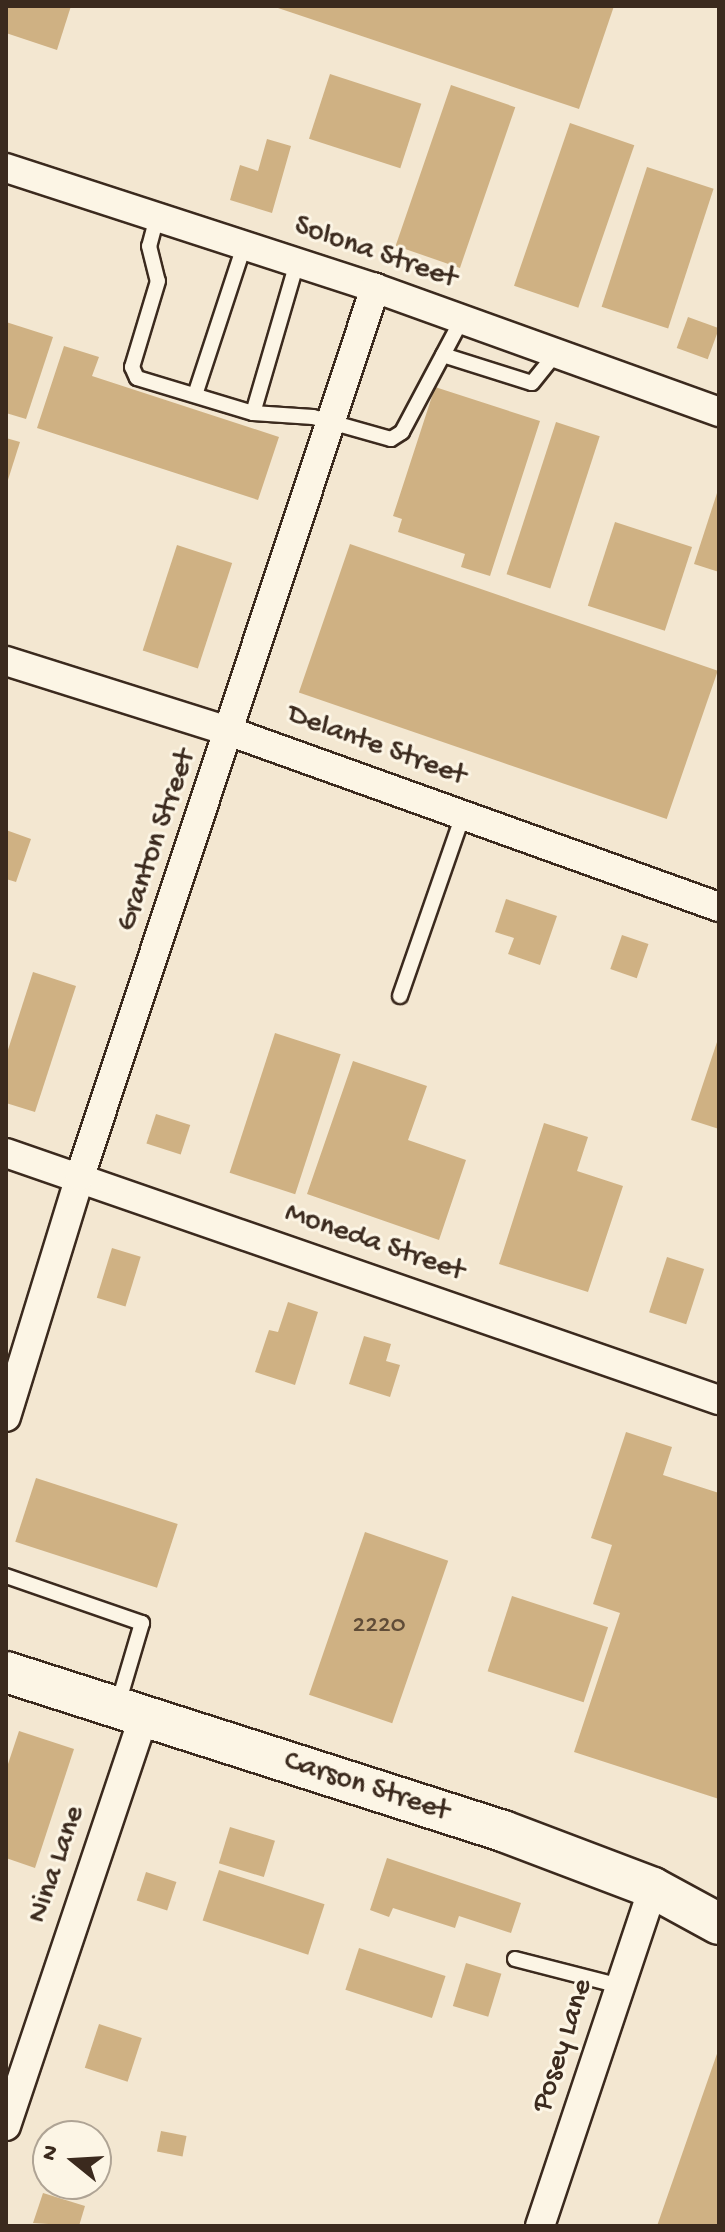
<!DOCTYPE html>
<html>
<head>
<meta charset="utf-8">
<style>
	body { margin:0 }
	#map { position:relative; width:725px; height:2232px; overflow:hidden; background:#f3e7d1; font-family:"Gochi Hand",sans-serif }
	div>[style] { position:absolute }
	.building>* { inset:0; background:#cfb183; transform-origin:0 0 }
	.roads { filter:drop-shadow(2px 0 #3b2a1e) drop-shadow(-2px 0 #3b2a1e) drop-shadow(0 2px #3b2a1e) drop-shadow(0 -2px #3b2a1e) }
	.lane>* { height:14px; margin:-7px; padding:0 7px; transform-origin:7px; border-radius:7px; background:#fcf5e5 }
	.street>* { height:28px; margin:-14px; padding:0 14px; transform-origin:14px; border-radius:14px; background:#fcf5e5 }
	.secondary>* { height:40px; margin:-20px; padding:0 20px; transform-origin:20px; border-radius:20px; background:#fcf5e5 }
	span { translate:-50% -50%; white-space:nowrap; text-align:center; line-height:1.15; -webkit-text-stroke:6px #fcf5e5; paint-order:stroke }
	.number-label { font-size:26px; color:#604c37 }
	.number-label span { -webkit-text-stroke-width:0 }
	.street-label { font-size:30px; color:#3b2a1e }
	.frame { position:absolute; inset:0; border:8px solid #3b2a1e; pointer-events:none }
	.north { position:absolute; left:32px; top:2120px; width:80px; height:80px; box-sizing:border-box; background:#fcf5e5; border:2px solid #afa495; border-radius:50%; rotate:288deg; font-size:22px; font-weight:700; line-height:32px; text-align:center; color:#3b2a1e }
	.north::after { content:''; display:block; margin:auto; width:28px; height:36px; background:#3b2a1e; clip-path:polygon(50% 0,100% 100%,50% 72%,0 100%) }
</style>
</head>
<body>
<div id="map">
	<div class="building">
		<div style="clip-path:polygon(6px 6px,71px 6px,57px 50px,6px 33px)"></div>
		<div style="clip-path:polygon(272px 6px,614px 6px,579px 109px)"></div>
		<div style="left:330px;top:74px;width:96px;height:68px;rotate:18deg"></div>
		<div style="left:451px;top:85px;width:68px;height:170px;rotate:19deg"></div>
		<div style="left:570px;top:123px;width:68px;height:172px;rotate:19deg"></div>
		<div style="clip-path:polygon(267px 139px,291px 146px,272px 213px,230px 200px,240px 165px,258px 171px)"></div>
		<div style="left:647px;top:167px;width:70px;height:147px;rotate:18deg"></div>
		<div style="left:688px;top:317px;width:33px;height:33px;rotate:20deg"></div>
		<div style="clip-path:polygon(6px 322px,53px 337px,26px 419px,6px 413px)"></div>
		<div style="clip-path:polygon(64px 346px,99px 357px,92px 376px,279px 437px,258px 500px,37px 428px)"></div>
		<div style="clip-path:polygon(435px 387px,540px 421px,490px 576px,461px 567px,465px 554px,398px 532px,402px 519px,393px 516px)"></div>
		<div style="left:556px;top:422px;width:46px;height:160px;rotate:18deg"></div>
		<div style="clip-path:polygon(6px 438px,20px 442px,7px 483px,6px 483px)"></div>
		<div style="clip-path:polygon(718px 490px,719px 490px,719px 572px,694px 564px)"></div>
		<div style="left:615px;top:522px;width:81px;height:88px;rotate:18deg"></div>
		<div style="left:350px;top:544px;width:389px;height:157px;rotate:19deg"></div>
		<div style="left:177px;top:545px;width:58px;height:111px;rotate:18deg"></div>
		<div style="clip-path:polygon(6px 830px,31px 839px,16px 882px,6px 879px)"></div>
		<div style="clip-path:polygon(506px 899px,557px 916px,540px 965px,508px 954px,514px 938px,495px 932px)"></div>
		<div style="left:622px;top:935px;width:28px;height:36px;rotate:19deg"></div>
		<div style="clip-path:polygon(33px 972px,76px 986px,35px 1112px,6px 1103px,6px 1056px)"></div>
		<div style="left:275px;top:1033px;width:69px;height:147px;rotate:18deg"></div>
		<div style="clip-path:polygon(718px 1039px,719px 1039px,719px 1129px,691px 1120px)"></div>
		<div style="clip-path:polygon(353px 1061px,427px 1086px,408px 1140px,466px 1160px,439px 1240px,307px 1194px)"></div>
		<div style="left:156px;top:1114px;width:36px;height:31px;rotate:18deg"></div>
		<div style="clip-path:polygon(544px 1123px,588px 1137px,577px 1171px,623px 1186px,588px 1292px,499px 1264px)"></div>
		<div style="left:112px;top:1248px;width:30px;height:52px;rotate:17deg"></div>
		<div style="left:667px;top:1257px;width:39px;height:58px;rotate:18deg"></div>
		<div style="clip-path:polygon(288px 1302px,318px 1312px,295px 1385px,255px 1372px,269px 1330px,278px 1332px)"></div>
		<div style="clip-path:polygon(364px 1336px,391px 1344px,386px 1361px,400px 1365px,390px 1397px,349px 1384px)"></div>
		<div style="clip-path:polygon(626px 1432px,672px 1447px,663px 1475px,719px 1493px,719px 1799px,574px 1752px,620px 1613px,593px 1604px,612px 1545px,591px 1538px)"></div>
		<div style="left:36px;top:1478px;width:149px;height:67px;rotate:18deg"></div>
		<div style="left:365px;top:1532px;width:88px;height:172px;rotate:19deg"></div>
		<div style="left:512px;top:1596px;width:101px;height:79px;rotate:18deg"></div>
		<div style="clip-path:polygon(19px 1731px,74px 1749px,35px 1868px,6px 1858px,6px 1770px)"></div>
		<div style="left:230px;top:1827px;width:47px;height:38px;rotate:17deg"></div>
		<div style="clip-path:polygon(387px 1858px,521px 1903px,511px 1933px,459px 1916px,455px 1928px,393px 1908px,389px 1917px,370px 1910px)"></div>
		<div style="left:219px;top:1870px;width:111px;height:53px;rotate:18deg"></div>
		<div style="left:146px;top:1872px;width:32px;height:30px;rotate:18deg"></div>
		<div style="left:359px;top:1948px;width:91px;height:44px;rotate:18deg"></div>
		<div style="left:466px;top:1963px;width:37px;height:45px;rotate:17deg"></div>
		<div style="left:99px;top:2024px;width:45px;height:46px;rotate:18deg"></div>
		<div style="clip-path:polygon(719px 2048px,719px 2226px,657px 2226px)"></div>
		<div style="left:161px;top:2131px;width:26px;height:21px;rotate:11deg"></div>
		<div style="clip-path:polygon(43px 2193px,85px 2206px,79px 2226px,33px 2223px)"></div>
	</div>
	<div class="roads">
		<div class="lane">
			<div style="left:157px;top:217px;width:30px;rotate:105deg"></div>
			<div style="left:149px;top:246px;width:36px;rotate:76deg"></div>
			<div style="left:158px;top:281px;width:90px;rotate:106.8deg"></div>
			<div style="left:132px;top:367px;width:12px;rotate:66deg"></div>
			<div style="left:137px;top:378px;width:121px;rotate:16.8deg"></div>
			<div style="left:253px;top:413px;width:60px;rotate:3.8deg"></div>
			<div style="left:313px;top:417px;width:81px;rotate:15.8deg"></div>
			<div style="left:391px;top:439px;width:13px;rotate:-32deg"></div>
			<div style="left:402px;top:432px;width:128px;rotate:-62deg"></div>
			<div style="left:443px;top:355px;width:93px;rotate:17.5deg"></div>
			<div style="left:532px;top:383px;width:38px;rotate:-51deg"></div>
			<div style="left:195px;top:395px;width:157px;rotate:-71.8deg"></div>
			<div style="left:253px;top:413px;width:156px;rotate:-73.7deg"></div>
			<div style="left:400px;top:996px;width:192px;rotate:-70.8deg"></div>
			<div style="left:6px;top:1576px;width:144px;rotate:19.1deg"></div>
			<div style="left:142px;top:1623px;width:84px;rotate:106.5deg"></div>
			<div style="left:515px;top:1959px;width:108px;rotate:14.4deg"></div>
		</div>
		<div class="street">
			<div style="left:6px;top:168px;width:388px;rotate:18deg"></div>
			<div style="left:375px;top:288px;width:366px;rotate:19.8deg"></div>
			<div style="left:6px;top:661px;width:236px;rotate:17.5deg"></div>
			<div style="left:231px;top:732px;width:518px;rotate:19.73deg"></div>
			<div style="left:6px;top:1153px;width:755px;rotate:19.11deg"></div>
			<div style="left:6px;top:1417px;width:252px;rotate:-72.9deg"></div>
			<div style="left:80px;top:1176px;width:936px;rotate:-71.62deg"></div>
			<div style="left:6px;top:2126px;width:432px;rotate:-71.4deg"></div>
			<div style="left:540px;top:2226px;width:356px;rotate:-71.5deg"></div>
		</div>
		<div class="secondary">
			<div style="left:6px;top:1672px;width:522px;rotate:17.74deg"></div>
			<div style="left:503px;top:1831px;width:160px;rotate:20.8deg"></div>
			<div style="left:653px;top:1888px;width:75px;rotate:28.6deg"></div>
		</div>
	</div>
	<div class="number-label">
		<span style="left:379px;top:1627px">2220</span>
	</div>
	<div class="street-label">
		<span style="left:375px;top:254px;rotate:19deg">Solona Street</span>
		<span style="left:376px;top:747px;rotate:20deg">Delante Street</span>
		<span style="left:158px;top:841px;rotate:-71deg">Granton Street</span>
		<span style="left:374px;top:1244px;rotate:19deg">Moneda Street</span>
		<span style="left:366px;top:1788px;rotate:18deg">Carson Street</span>
		<span style="left:58px;top:1865px;rotate:-71deg">Nina Lane</span>
		<span style="left:564px;top:2046px;rotate:-72deg">Posey Lane</span>
	</div>
	<div class="frame"></div>
	<div class="north">N</div>
</div>
</body>
</html>
